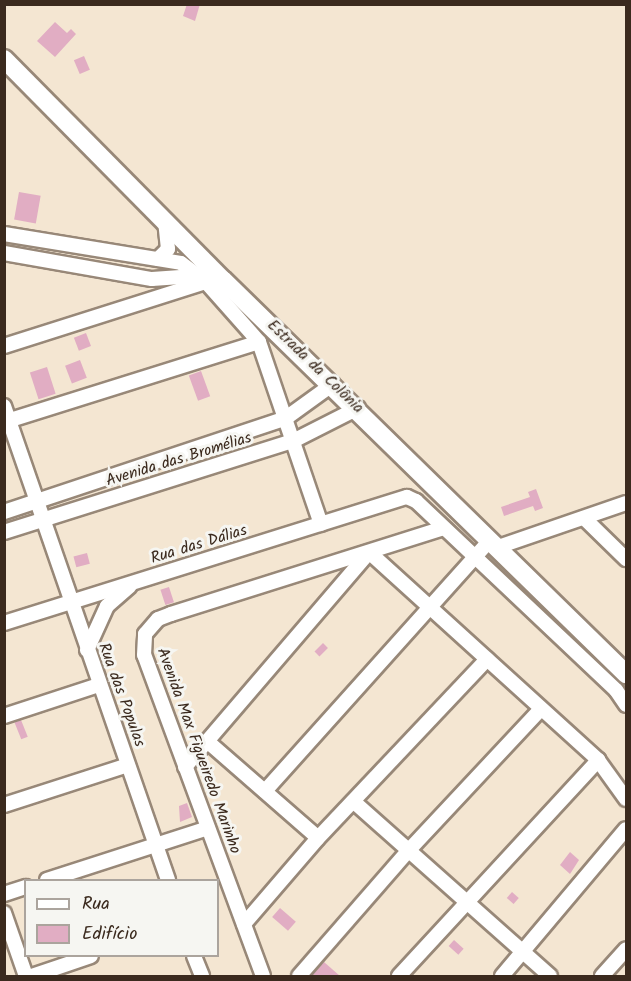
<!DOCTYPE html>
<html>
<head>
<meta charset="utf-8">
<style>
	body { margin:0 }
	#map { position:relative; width:631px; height:981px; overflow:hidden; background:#f4e6d2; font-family:Kalam,sans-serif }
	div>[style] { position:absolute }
	.building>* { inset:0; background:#e1adc3; transform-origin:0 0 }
	.roads { filter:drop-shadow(2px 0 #988878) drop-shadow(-2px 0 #988878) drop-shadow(0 2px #988878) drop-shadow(0 -2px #988878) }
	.minor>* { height:14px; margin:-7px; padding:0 7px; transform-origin:7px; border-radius:7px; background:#fff }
	.major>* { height:18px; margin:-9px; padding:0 9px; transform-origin:9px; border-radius:9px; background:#fff }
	span { translate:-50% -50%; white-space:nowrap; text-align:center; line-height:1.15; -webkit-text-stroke:6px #f6f6f2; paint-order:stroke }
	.street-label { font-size:16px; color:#3b2a1e }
	.frame { position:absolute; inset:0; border:6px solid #3b2a1e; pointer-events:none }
	.legend { position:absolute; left:24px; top:879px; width:195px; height:78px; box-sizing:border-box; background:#f6f6f2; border:2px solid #aba49d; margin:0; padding:8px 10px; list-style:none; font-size:18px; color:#3b2a1e }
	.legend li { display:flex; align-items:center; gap:12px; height:30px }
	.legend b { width:30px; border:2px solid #aba49d }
</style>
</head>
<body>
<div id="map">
	<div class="building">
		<div style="clip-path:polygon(187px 4px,200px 4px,195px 21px,183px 16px)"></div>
		<div style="clip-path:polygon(55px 22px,67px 33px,71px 29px,76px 34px,55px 57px,37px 41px)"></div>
		<div style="left:84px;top:56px;width:15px;height:11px;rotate:67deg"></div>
		<div style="left:19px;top:192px;width:22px;height:28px;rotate:10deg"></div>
		<div style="left:86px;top:333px;width:14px;height:13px;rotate:69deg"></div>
		<div style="left:80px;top:360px;width:19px;height:16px;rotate:69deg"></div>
		<div style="left:47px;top:367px;width:28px;height:18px;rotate:72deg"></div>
		<div style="left:201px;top:371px;width:27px;height:13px;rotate:70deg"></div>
		<div style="clip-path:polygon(536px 489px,543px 508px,535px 511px,533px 506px,504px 516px,501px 507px,530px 497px,528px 492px)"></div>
		<div style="left:87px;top:553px;width:11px;height:14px;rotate:75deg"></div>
		<div style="left:169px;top:587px;width:16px;height:9px;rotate:72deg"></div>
		<div style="left:323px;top:643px;width:7px;height:12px;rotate:45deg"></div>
		<div style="left:21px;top:720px;width:18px;height:7px;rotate:68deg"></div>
		<div style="clip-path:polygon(187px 803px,192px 817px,180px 822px,179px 806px)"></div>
		<div style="clip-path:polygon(570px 852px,579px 860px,570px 874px,560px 865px)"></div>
		<div style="left:512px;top:892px;width:9px;height:8px;rotate:41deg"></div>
		<div style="left:280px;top:908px;width:21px;height:12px;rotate:41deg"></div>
		<div style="left:454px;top:940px;width:13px;height:8px;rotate:42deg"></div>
		<div style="clip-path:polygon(324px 962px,340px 976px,311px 976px)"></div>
	</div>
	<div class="roads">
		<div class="minor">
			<div style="left:4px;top:234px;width:179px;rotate:9.3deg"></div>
			<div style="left:181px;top:263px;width:31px;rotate:37deg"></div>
			<div style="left:206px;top:282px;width:80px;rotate:48.5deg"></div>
			<div style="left:259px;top:342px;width:192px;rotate:71.2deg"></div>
			<div style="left:4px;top:253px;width:150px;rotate:10deg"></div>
			<div style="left:152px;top:279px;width:43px;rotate:-4deg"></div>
			<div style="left:158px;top:259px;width:14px;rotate:-45deg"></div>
			<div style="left:168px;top:249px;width:28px;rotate:-96deg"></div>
			<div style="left:4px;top:346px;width:212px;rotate:-17.6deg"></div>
			<div style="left:4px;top:406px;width:502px;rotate:70.91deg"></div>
			<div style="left:4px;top:422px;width:267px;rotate:-17.4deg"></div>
			<div style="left:4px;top:512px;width:297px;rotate:-18.4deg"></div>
			<div style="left:286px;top:418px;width:58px;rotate:-35.9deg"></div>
			<div style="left:584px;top:518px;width:59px;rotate:44.3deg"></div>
			<div style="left:4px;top:532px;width:303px;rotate:-17.5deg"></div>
			<div style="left:293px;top:441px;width:73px;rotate:-26.9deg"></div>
			<div style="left:498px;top:547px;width:135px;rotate:-19deg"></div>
			<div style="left:4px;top:623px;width:422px;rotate:-17.4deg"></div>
			<div style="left:407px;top:497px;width:10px;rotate:24deg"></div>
			<div style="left:416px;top:501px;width:275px;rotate:43.4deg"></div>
			<div style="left:616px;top:690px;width:18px;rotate:56deg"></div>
			<div style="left:87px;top:650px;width:48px;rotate:-65.6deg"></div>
			<div style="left:107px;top:606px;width:30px;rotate:-41deg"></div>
			<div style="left:4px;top:716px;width:100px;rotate:-18.1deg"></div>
			<div style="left:207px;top:741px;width:147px;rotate:41.1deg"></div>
			<div style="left:185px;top:767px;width:283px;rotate:-49.4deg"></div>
			<div style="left:369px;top:552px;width:309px;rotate:42.2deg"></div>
			<div style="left:598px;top:760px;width:48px;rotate:54.3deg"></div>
			<div style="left:265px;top:791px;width:336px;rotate:-48.1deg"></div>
			<div style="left:354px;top:802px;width:262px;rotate:41.6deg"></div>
			<div style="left:4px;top:805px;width:130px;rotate:-17.9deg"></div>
			<div style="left:47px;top:880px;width:169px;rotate:-17.9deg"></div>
			<div style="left:4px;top:894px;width:23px;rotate:-18deg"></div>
			<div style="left:4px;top:913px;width:67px;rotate:70.8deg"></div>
			<div style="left:244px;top:924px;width:113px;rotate:-49.3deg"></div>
			<div style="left:318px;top:838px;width:246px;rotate:-46.6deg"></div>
			<div style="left:194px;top:956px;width:22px;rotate:68deg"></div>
			<div style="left:32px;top:976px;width:62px;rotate:-18.7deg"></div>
			<div style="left:263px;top:976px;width:342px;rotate:-110.3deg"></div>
			<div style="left:144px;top:655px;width:21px;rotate:-87deg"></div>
			<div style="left:145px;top:634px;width:20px;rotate:-49deg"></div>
			<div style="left:158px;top:619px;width:14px;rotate:-21deg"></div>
			<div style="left:171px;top:614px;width:285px;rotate:-17.5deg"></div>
			<div style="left:299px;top:976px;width:167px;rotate:-48.9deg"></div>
			<div style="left:409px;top:850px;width:192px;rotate:-46.9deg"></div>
			<div style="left:399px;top:976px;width:294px;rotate:-47.3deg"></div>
			<div style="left:502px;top:976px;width:192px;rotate:-49.9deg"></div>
			<div style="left:602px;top:976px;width:36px;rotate:-48deg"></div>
		</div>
		<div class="major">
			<div style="left:4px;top:59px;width:311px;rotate:45.3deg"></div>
			<div style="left:223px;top:280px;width:564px;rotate:44.35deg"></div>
		</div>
	</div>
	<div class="street-label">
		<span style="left:315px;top:367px;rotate:44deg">Estrada da Colônia</span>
		<span style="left:179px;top:460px;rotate:-17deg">Avenida das Bromélias</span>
		<span style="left:199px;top:545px;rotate:-17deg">Rua das Dálias</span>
		<span style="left:121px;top:695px;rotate:70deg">Rua das Populas</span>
		<span style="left:198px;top:751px;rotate:70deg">Avenida Max Figueiredo Marinho</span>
	</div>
	<div class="frame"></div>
	<ul class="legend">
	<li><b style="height:8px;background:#fff"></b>Rua</li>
	<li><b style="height:16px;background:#e1adc3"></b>Edifício</li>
	</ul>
</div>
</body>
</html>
